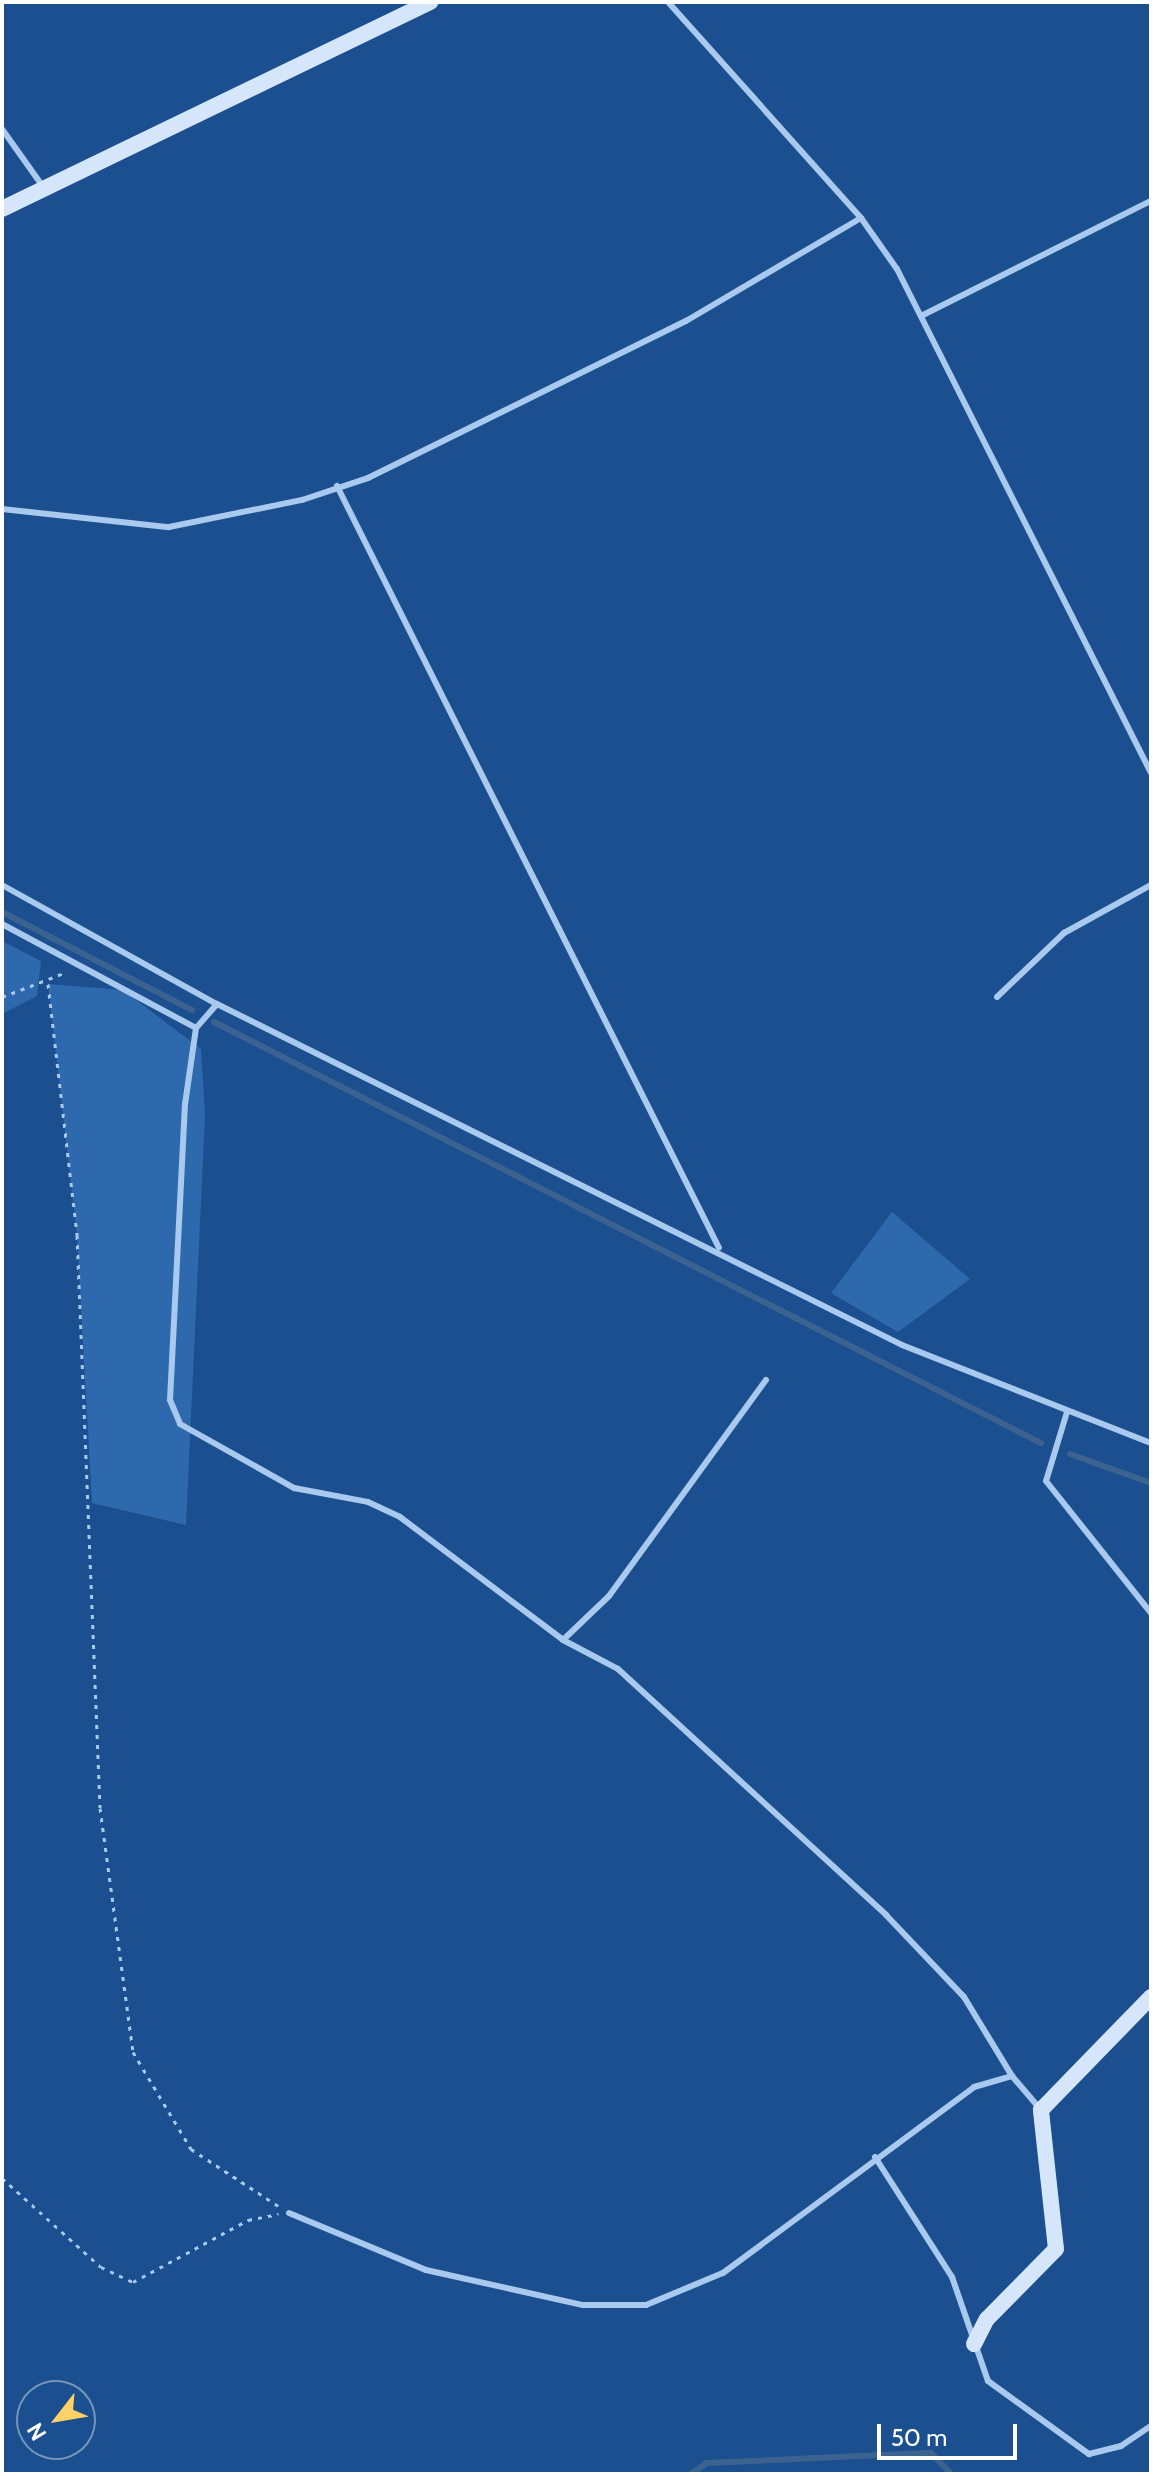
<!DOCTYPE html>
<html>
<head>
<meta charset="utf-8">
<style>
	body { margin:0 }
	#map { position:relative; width:1153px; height:2476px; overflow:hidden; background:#1b4f8f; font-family:Cabin,sans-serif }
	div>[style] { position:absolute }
	.green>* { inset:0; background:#2e69ad }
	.stream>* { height:6px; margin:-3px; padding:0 3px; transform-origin:3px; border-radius:3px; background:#3c6290 }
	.path>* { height:3px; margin-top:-1.5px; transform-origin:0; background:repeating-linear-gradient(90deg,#a9c9ee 0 4px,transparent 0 10px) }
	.lane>* { height:6px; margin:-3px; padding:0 3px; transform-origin:3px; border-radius:3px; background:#a9c9ee }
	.secondary>* { height:16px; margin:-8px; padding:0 8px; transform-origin:8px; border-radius:8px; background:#d6e6fa }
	span { translate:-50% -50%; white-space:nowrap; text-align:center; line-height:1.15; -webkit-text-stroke:8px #1b4f8f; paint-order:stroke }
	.frame { position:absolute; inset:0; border:4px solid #fff; pointer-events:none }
	.north { position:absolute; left:16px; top:2380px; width:80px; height:80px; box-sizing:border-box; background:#1b4f8f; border:2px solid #7695bc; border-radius:50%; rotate:239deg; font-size:22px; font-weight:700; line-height:32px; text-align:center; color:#fff }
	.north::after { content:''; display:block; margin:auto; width:28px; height:36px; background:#ffd166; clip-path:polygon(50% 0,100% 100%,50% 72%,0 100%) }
	.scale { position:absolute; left:877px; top:2424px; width:140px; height:36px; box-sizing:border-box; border:4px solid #fff; border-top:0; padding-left:10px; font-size:24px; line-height:28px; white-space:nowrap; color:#fff; -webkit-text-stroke:6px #1b4f8f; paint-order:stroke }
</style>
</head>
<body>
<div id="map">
	<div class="green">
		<div style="clip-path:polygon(2px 941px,41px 961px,37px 996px,2px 1014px)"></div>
		<div style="clip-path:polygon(48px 984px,123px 990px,201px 1049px,205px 1115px,186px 1525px,92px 1503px,77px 1235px)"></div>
		<div style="clip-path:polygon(892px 1212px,970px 1279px,898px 1332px,831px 1293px)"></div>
	</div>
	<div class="stream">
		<div style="left:2px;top:912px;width:214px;rotate:27.3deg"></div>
		<div style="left:214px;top:1022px;width:928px;rotate:26.98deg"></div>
		<div style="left:1070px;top:1454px;width:86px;rotate:19.7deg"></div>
		<div style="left:691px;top:2474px;width:19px;rotate:-35deg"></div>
		<div style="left:707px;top:2463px;width:224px;rotate:-2.6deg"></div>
		<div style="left:931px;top:2453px;width:29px;rotate:46deg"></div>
	</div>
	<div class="path">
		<div style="left:48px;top:984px;width:253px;rotate:83.4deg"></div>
		<div style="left:77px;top:1235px;width:573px;rotate:87.7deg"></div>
		<div style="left:100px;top:1808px;width:246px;rotate:82.3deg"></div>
		<div style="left:133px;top:2052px;width:113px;rotate:59.1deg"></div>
		<div style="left:191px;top:2149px;width:106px;rotate:33.1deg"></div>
		<div style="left:2px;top:997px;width:66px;rotate:-21.2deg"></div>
		<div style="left:2px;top:2178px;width:133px;rotate:42deg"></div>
		<div style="left:101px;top:2267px;width:35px;rotate:25deg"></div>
		<div style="left:133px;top:2282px;width:131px;rotate:-28.3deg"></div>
		<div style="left:248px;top:2220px;width:31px;rotate:-11deg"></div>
	</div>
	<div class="lane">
		<div style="left:668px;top:2px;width:290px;rotate:48.2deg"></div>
		<div style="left:861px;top:218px;width:62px;rotate:54.8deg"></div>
		<div style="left:897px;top:269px;width:564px;rotate:63.25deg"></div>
		<div style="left:2px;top:129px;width:72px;rotate:54.6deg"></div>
		<div style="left:921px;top:316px;width:257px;rotate:-26.6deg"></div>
		<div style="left:337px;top:486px;width:852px;rotate:63.37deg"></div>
		<div style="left:2px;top:509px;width:168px;rotate:6.2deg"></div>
		<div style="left:169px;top:527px;width:136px;rotate:-11.5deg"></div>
		<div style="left:302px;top:500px;width:70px;rotate:-18.4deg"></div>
		<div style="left:368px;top:478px;width:355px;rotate:-26.3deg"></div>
		<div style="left:686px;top:321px;width:203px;rotate:-30.5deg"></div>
		<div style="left:2px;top:885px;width:246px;rotate:29deg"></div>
		<div style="left:217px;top:1004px;width:765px;rotate:26.46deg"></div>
		<div style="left:902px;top:1345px;width:268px;rotate:21.5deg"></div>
		<div style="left:2px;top:924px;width:220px;rotate:28.2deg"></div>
		<div style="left:997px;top:997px;width:93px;rotate:-43.7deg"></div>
		<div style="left:1064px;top:933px;width:99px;rotate:-28.9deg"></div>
		<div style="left:217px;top:1004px;width:32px;rotate:131deg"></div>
		<div style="left:196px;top:1028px;width:77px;rotate:98.2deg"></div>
		<div style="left:185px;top:1104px;width:296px;rotate:92.9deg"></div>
		<div style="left:170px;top:1400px;width:26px;rotate:67deg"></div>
		<div style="left:180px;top:1424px;width:131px;rotate:29.3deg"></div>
		<div style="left:294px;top:1488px;width:75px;rotate:10.7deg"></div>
		<div style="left:368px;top:1502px;width:35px;rotate:25deg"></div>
		<div style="left:400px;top:1517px;width:204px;rotate:37deg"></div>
		<div style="left:563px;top:1640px;width:64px;rotate:-43.7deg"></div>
		<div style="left:609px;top:1596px;width:267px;rotate:-54deg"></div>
		<div style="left:1067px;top:1412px;width:72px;rotate:106.9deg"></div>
		<div style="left:1046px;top:1481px;width:169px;rotate:51.5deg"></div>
		<div style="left:563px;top:1640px;width:62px;rotate:27.8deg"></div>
		<div style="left:618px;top:1669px;width:364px;rotate:42.5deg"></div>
		<div style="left:886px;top:1915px;width:113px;rotate:46.4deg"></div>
		<div style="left:964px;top:1997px;width:92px;rotate:58.7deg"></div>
		<div style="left:875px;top:2157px;width:143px;rotate:57.3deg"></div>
		<div style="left:952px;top:2277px;width:110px;rotate:70.9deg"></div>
		<div style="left:988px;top:2381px;width:125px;rotate:35.9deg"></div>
		<div style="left:1089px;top:2454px;width:33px;rotate:-14deg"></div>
		<div style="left:1121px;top:2446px;width:36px;rotate:-34deg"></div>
		<div style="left:289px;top:2213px;width:148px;rotate:22.6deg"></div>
		<div style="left:426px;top:2270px;width:161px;rotate:12.6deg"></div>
		<div style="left:583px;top:2305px;width:63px"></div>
		<div style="left:646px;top:2305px;width:83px;rotate:-22.6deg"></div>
		<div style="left:723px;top:2273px;width:312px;rotate:-36.5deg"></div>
		<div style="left:974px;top:2087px;width:40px;rotate:-16deg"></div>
		<div style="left:1012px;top:2076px;width:45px;rotate:49.5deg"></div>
	</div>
	<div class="secondary">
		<div style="left:2px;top:209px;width:476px;rotate:-25.8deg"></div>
		<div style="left:974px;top:2344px;width:28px;rotate:-63deg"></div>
		<div style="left:987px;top:2319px;width:98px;rotate:-45.4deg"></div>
		<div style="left:1056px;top:2249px;width:140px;rotate:-96.2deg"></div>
		<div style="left:1041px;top:2110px;width:158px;rotate:-45.8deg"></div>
	</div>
	<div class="frame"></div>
	<div class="north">N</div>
	<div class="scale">50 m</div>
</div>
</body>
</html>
